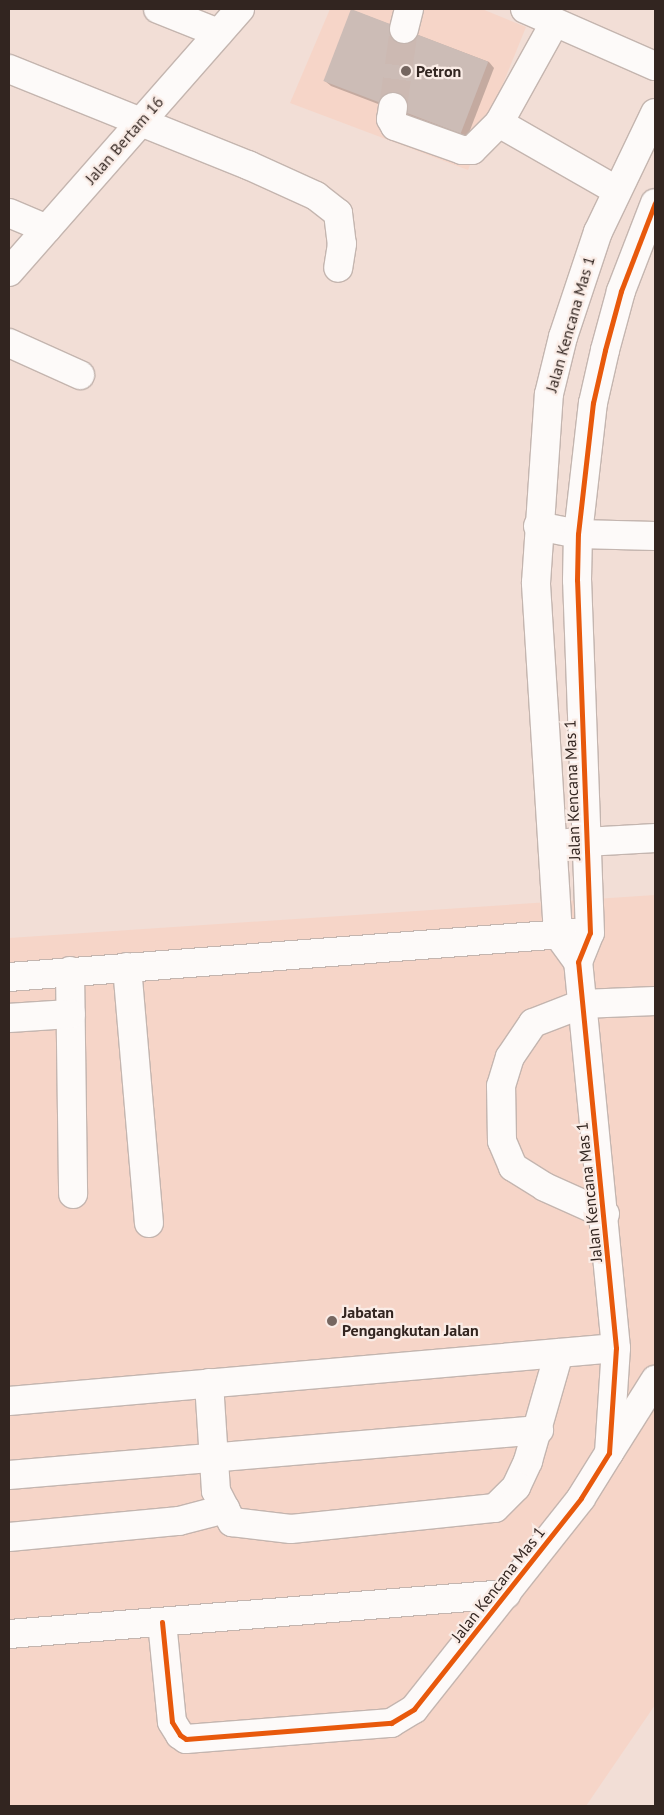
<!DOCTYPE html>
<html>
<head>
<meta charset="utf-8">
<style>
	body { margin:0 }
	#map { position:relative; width:664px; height:1815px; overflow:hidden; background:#f2ded6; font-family:"PT Sans",sans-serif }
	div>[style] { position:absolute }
	.built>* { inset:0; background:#f6d5c8 }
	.shadow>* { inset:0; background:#0003 }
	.building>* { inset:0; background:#ccbcb6; transform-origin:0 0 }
	.minor-tunnel>* { height:28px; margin-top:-14px; transform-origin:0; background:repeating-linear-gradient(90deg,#ccb9b2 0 28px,transparent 0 42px) }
	.roads { filter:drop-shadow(1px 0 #c4b5af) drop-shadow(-1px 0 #c4b5af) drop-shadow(0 1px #c4b5af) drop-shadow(0 -1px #c4b5af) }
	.minor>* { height:28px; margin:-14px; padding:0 14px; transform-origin:14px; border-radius:14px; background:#fdfaf9 }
	.cycleway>* { height:5px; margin:-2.5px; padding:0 2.5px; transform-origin:2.5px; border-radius:2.5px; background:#e8590c }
	.dots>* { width:14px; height:14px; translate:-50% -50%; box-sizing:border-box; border:2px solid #faece6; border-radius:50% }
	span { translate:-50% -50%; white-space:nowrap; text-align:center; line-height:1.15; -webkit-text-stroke:4.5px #faece6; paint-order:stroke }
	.poi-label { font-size:16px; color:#322520; font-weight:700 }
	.left { translate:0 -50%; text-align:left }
	.street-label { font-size:16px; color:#322520 }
	.frame { position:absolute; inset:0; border:10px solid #322520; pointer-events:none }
</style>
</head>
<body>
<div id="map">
	<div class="built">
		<div style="clip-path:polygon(330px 9px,482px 9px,526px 27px,468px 170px,290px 103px)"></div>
		<div style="clip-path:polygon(655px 895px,655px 1705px,586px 1806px,9px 1806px,9px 938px)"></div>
	</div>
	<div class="shadow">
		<div style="clip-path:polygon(352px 10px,489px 62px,494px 68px,467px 138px,331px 86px,325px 81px)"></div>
	</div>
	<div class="building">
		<div style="left:351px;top:9px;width:147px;height:77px;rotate:21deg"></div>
	</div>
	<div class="minor-tunnel">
		<div style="left:393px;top:107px;width:79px;rotate:-82deg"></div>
	</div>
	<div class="roads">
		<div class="minor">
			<div style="left:158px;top:9px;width:65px;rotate:21.8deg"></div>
			<div style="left:525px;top:9px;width:142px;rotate:23.7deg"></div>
			<div style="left:404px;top:29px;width:21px;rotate:-76deg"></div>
			<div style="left:9px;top:69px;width:258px;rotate:21.9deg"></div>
			<div style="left:248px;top:165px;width:75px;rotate:24.5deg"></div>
			<div style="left:316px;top:196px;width:28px;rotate:38deg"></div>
			<div style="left:338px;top:213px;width:31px;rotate:83deg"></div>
			<div style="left:342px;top:244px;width:24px;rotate:99deg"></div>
			<div style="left:393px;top:107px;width:12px;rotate:99deg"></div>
			<div style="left:391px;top:119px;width:8px;rotate:60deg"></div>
			<div style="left:395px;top:126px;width:71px;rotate:19.7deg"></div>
			<div style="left:462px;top:150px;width:10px"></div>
			<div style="left:472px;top:150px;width:38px;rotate:-45deg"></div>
			<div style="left:499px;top:123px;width:115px;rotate:-61deg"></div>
			<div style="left:499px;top:123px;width:135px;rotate:29.8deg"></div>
			<div style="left:9px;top:213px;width:41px;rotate:22.8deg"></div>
			<div style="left:9px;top:272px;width:350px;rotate:-48.7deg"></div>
			<div style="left:9px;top:343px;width:78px;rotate:24.3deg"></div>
			<div style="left:538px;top:526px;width:41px;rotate:11.3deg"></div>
			<div style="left:578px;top:534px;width:77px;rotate:1.5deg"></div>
			<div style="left:568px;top:843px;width:87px;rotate:-3.3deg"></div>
			<div style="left:578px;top:962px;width:34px;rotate:-126deg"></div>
			<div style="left:558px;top:934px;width:352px;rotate:-93.6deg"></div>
			<div style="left:536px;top:583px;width:189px;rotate:-86.1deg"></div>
			<div style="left:549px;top:394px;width:59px;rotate:-76.2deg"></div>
			<div style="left:563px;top:337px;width:111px;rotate:-71.6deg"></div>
			<div style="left:598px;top:232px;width:132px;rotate:-64.4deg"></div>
			<div style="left:127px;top:967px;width:257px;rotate:85.1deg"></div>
			<div style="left:70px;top:971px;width:223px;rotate:89.2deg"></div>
			<div style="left:9px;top:977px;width:569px;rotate:-4.44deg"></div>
			<div style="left:9px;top:1018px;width:62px;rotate:-3.7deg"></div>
			<div style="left:605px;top:1214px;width:66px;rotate:-155.8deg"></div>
			<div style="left:545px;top:1187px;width:38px;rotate:-148deg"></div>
			<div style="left:513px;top:1167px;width:28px;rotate:-113deg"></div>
			<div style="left:502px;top:1141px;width:55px;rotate:-91deg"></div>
			<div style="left:501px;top:1086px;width:30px;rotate:-73deg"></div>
			<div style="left:510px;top:1057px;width:41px;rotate:-55.9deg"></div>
			<div style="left:533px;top:1023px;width:53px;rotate:-21.2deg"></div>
			<div style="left:582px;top:1004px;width:73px;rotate:-2.4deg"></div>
			<div style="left:209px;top:1383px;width:108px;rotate:86.3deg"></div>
			<div style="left:216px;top:1491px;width:35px;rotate:63deg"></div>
			<div style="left:232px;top:1522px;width:59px;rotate:6.8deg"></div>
			<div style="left:291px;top:1529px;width:205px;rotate:-5.9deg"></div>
			<div style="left:495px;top:1508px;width:30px;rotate:-45deg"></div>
			<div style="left:516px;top:1487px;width:29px;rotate:-65deg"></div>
			<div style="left:528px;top:1461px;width:112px;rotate:-74deg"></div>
			<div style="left:9px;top:1401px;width:609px;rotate:-4.99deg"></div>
			<div style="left:611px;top:1450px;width:83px;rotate:-57.8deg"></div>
			<div style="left:9px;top:1475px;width:532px;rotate:-4.85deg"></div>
			<div style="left:9px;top:1537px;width:171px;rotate:-5.4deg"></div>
			<div style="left:179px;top:1521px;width:48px;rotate:-14.6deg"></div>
			<div style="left:162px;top:1622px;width:100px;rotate:84.3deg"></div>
			<div style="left:172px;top:1722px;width:15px;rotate:58deg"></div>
			<div style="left:180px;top:1735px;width:7px;rotate:34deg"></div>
			<div style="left:186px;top:1739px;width:206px;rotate:-4.5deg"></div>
			<div style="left:391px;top:1723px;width:27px;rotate:-31deg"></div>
			<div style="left:414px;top:1709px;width:269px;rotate:-51.6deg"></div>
			<div style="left:581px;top:1498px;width:53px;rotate:-58.1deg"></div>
			<div style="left:609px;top:1453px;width:105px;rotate:-86.2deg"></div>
			<div style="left:616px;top:1348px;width:388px;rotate:-95.6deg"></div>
			<div style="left:578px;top:962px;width:31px;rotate:-68deg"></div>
			<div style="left:590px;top:933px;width:353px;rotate:-92.1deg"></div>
			<div style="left:577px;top:580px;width:46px;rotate:-88.8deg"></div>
			<div style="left:578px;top:534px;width:132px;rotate:-83.5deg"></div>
			<div style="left:593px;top:403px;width:54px;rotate:-77.2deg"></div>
			<div style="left:605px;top:350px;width:61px;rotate:-74.8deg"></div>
			<div style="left:621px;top:291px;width:94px;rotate:-68.9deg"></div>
			<div style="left:9px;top:1634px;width:499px;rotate:-4.6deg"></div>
		</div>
	</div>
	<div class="cycleway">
		<div style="left:162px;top:1622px;width:100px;rotate:84.3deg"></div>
		<div style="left:172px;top:1722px;width:15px;rotate:58deg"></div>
		<div style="left:180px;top:1735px;width:7px;rotate:34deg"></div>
		<div style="left:186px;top:1739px;width:206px;rotate:-4.5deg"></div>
		<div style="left:391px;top:1723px;width:27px;rotate:-31deg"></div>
		<div style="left:414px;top:1709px;width:269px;rotate:-51.6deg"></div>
		<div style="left:581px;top:1498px;width:53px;rotate:-58.1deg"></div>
		<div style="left:609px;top:1453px;width:105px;rotate:-86.2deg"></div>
		<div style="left:616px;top:1348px;width:388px;rotate:-95.6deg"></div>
		<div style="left:578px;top:962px;width:31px;rotate:-68deg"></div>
		<div style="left:590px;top:933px;width:353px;rotate:-92.1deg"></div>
		<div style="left:577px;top:580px;width:46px;rotate:-88.8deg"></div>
		<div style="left:578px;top:534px;width:132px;rotate:-83.5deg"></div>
		<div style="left:593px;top:403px;width:54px;rotate:-77.2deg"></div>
		<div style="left:605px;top:350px;width:61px;rotate:-74.8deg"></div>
		<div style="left:621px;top:291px;width:94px;rotate:-68.9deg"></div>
	</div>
	<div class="dots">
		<div style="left:406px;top:71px;background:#756660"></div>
		<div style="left:332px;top:1321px;background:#756660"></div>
	</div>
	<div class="poi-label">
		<span class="left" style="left:416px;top:71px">Petron</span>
		<span class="left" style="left:342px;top:1321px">Jabatan<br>Pengangkutan Jalan</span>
	</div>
	<div class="street-label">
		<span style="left:124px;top:140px;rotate:-49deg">Jalan Bertam 16</span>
		<span style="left:570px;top:324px;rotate:-74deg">Jalan Kencana Mas 1</span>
		<span style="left:572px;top:790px;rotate:-92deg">Jalan Kencana Mas 1</span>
		<span style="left:589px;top:1192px;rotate:-96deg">Jalan Kencana Mas 1</span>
		<span style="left:498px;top:1584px;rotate:-52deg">Jalan Kencana Mas 1</span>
	</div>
	<div class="frame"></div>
</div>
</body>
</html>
